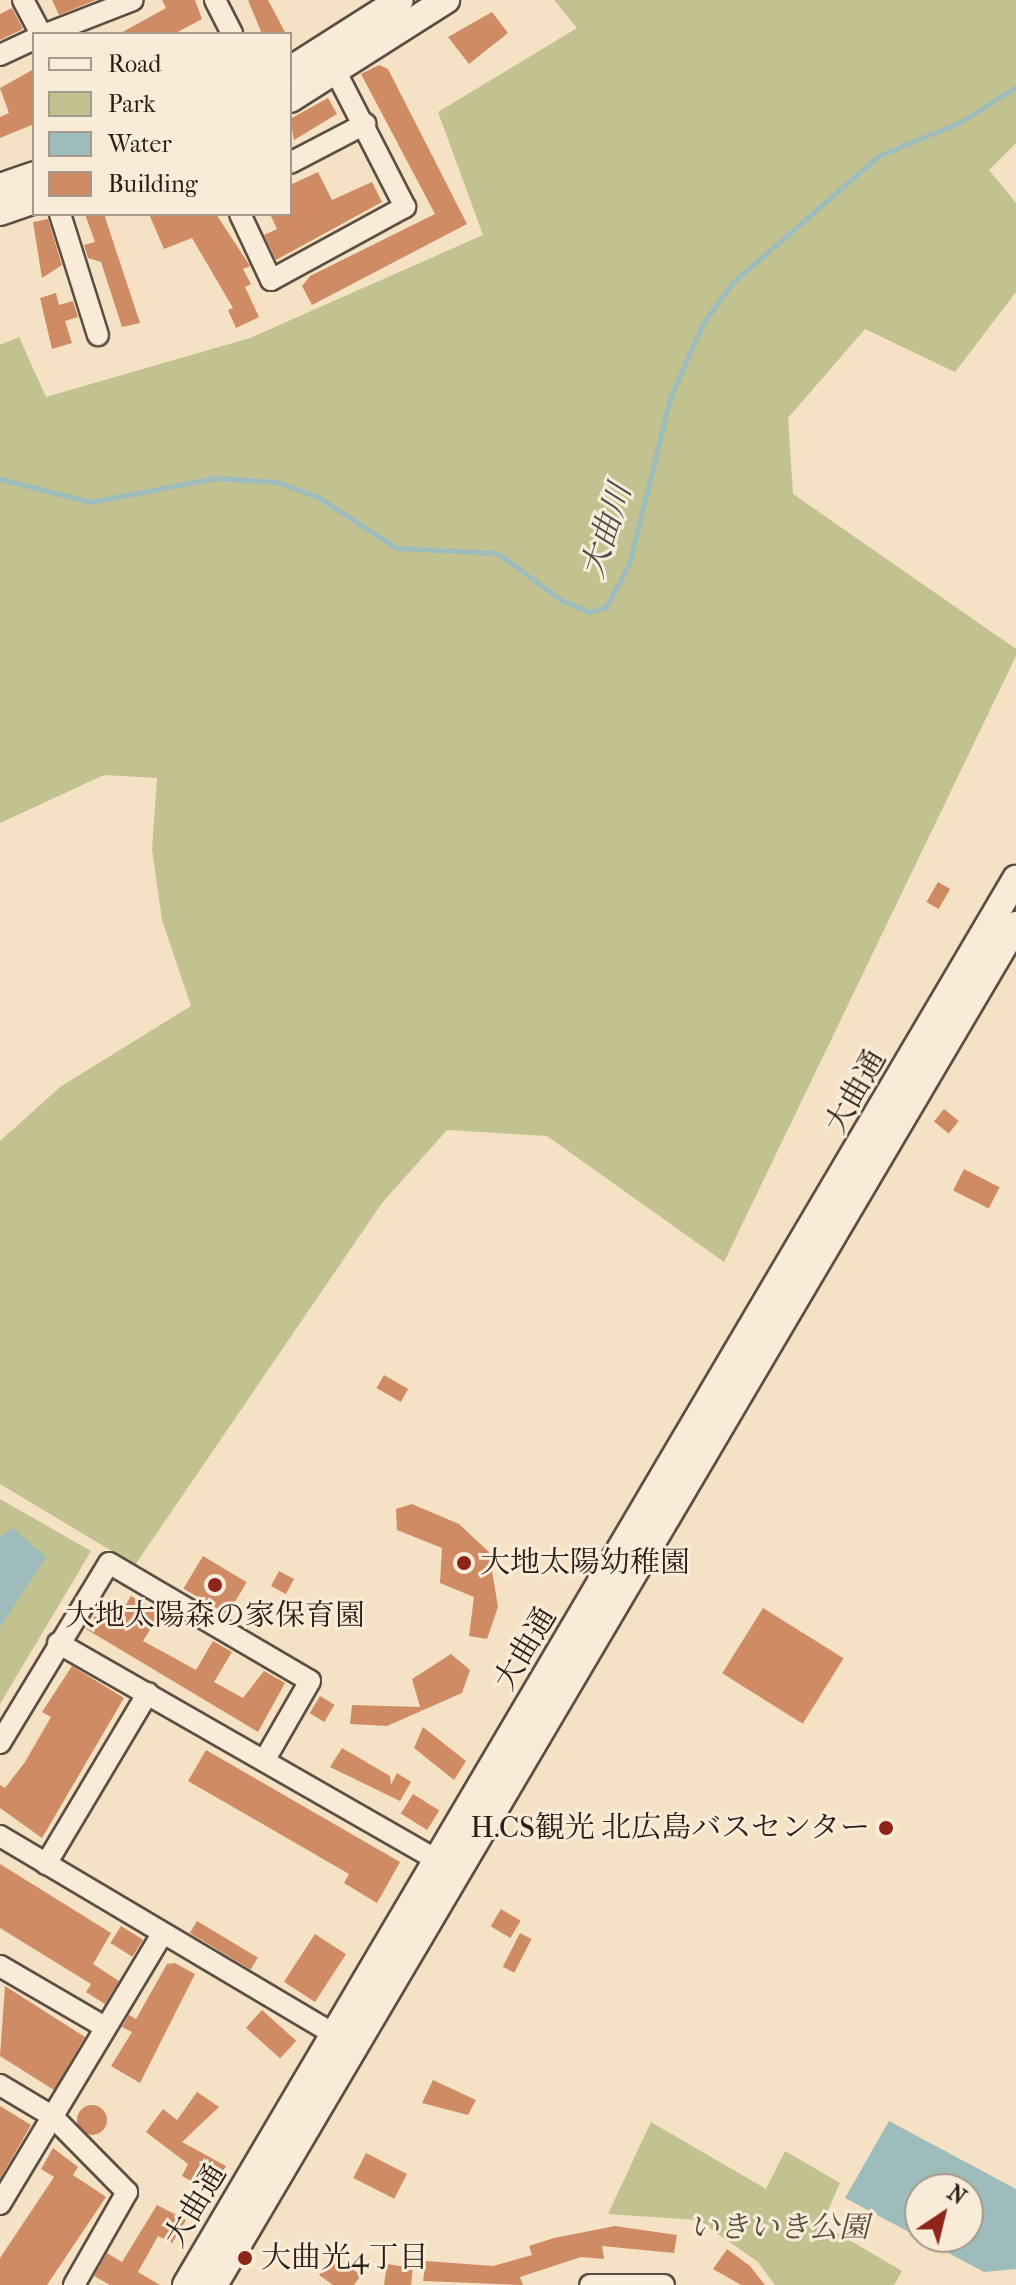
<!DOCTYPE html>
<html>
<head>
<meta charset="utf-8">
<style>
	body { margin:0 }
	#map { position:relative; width:1016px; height:2285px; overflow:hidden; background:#f5e1c4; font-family:"IM FELL French Canon","Noto Serif JP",serif }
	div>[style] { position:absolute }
	.green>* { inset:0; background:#c2c190 }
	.water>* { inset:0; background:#9fbcbc }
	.stream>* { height:5px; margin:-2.5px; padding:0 2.5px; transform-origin:2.5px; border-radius:2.5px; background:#9fbcbc }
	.building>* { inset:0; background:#cf8c64; transform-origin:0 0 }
	.round { border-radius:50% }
	.roads { filter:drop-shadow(2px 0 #5c4e42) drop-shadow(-2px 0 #5c4e42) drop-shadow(0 2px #5c4e42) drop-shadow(0 -2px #5c4e42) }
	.minor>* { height:20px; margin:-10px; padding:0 10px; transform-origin:10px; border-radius:10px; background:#f8ecd9 }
	.tertiary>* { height:26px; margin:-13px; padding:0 13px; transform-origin:13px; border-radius:13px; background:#f8ecd9 }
	.dots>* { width:22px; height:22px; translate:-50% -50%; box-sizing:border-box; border:4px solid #f8ecd9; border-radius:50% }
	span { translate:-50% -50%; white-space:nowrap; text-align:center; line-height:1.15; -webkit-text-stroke:6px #f8ecd9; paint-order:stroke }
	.street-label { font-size:30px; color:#291d16 }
	.poi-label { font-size:30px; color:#291d16 }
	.left { translate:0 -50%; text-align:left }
	.right { translate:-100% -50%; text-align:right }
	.park-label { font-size:30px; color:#574e3b; font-style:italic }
	.water-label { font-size:32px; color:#4c4d48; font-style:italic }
	.legend { position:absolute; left:32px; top:32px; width:260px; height:184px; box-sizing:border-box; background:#f8ecd9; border:2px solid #a5998b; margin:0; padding:10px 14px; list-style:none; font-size:24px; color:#291d16 }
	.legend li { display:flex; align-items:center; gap:16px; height:40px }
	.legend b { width:40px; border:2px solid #a5998b }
	.north { position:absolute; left:904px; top:2173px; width:80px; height:80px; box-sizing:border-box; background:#f8ecd9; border:2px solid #a5998b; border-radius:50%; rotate:35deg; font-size:22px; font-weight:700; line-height:32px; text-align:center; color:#291d16 }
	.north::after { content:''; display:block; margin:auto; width:28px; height:36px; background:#8f2418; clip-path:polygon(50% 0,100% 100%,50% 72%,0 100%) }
</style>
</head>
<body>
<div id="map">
	<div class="green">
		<div style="clip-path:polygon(554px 0,1016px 0,1016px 143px,989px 170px,1016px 203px,1016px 292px,955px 372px,865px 329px,788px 418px,793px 494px,1016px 649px,1016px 656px,724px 1262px,547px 1136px,447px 1130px,382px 1203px,135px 1565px,0 1484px,0 1141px,60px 1087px,191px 1006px,162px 920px,152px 849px,157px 778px,104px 775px,0 823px,0 345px,19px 337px,46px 397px,250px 338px,483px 235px,438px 112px,577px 28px)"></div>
		<div style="clip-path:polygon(0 1499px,91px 1551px,0 1704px)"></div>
		<div style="clip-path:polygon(651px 2122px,766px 2189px,785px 2151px,840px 2183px,822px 2224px,902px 2271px,894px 2285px,775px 2285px,758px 2262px,698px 2220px,608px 2214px)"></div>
	</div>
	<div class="water">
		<div style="clip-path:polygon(13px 1528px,46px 1557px,0 1627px,0 1537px)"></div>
		<div style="clip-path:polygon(evenodd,889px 2121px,1016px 2189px,1016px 2269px,984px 2272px,845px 2198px,889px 2121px,920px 2189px,968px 2189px,968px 2237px,920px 2237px,920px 2189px)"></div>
	</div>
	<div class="stream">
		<div style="left:0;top:479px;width:93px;rotate:14.3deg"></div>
		<div style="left:90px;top:502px;width:128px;rotate:-10.8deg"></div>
		<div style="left:216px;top:478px;width:61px;rotate:3.8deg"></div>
		<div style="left:277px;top:482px;width:44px;rotate:20.1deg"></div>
		<div style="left:318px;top:497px;width:93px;rotate:33.2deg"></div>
		<div style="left:396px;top:548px;width:101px;rotate:2.8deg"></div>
		<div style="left:497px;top:553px;width:79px;rotate:36.3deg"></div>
		<div style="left:561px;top:600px;width:30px;rotate:23deg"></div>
		<div style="left:589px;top:612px;width:18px;rotate:-16deg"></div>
		<div style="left:606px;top:607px;width:49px;rotate:-61.9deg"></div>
		<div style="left:629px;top:564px;width:171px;rotate:-76.1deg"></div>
		<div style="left:670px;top:398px;width:80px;rotate:-66.3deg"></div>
		<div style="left:702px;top:325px;width:50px;rotate:-54.7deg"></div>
		<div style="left:731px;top:284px;width:195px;rotate:-41deg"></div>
		<div style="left:878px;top:156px;width:89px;rotate:-22.5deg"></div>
		<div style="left:960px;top:122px;width:66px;rotate:-32deg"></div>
	</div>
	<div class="building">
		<div style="clip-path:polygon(52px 0,96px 0,59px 15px)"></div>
		<div style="clip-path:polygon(162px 0,195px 0,202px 19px,174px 34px,119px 34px,166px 8px)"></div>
		<div style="clip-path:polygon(248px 0,268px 0,286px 34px,262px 34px)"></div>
		<div style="clip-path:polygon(12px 8px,23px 29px,0 40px,0 14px)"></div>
		<div style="clip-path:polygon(492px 12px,508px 33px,469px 64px,448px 37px)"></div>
		<div style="clip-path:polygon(379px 65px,388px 69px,467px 224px,312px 305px,302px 286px,310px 276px,435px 214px,361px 74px)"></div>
		<div style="clip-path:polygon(34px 69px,34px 124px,0 138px,0 117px,9px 113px,0 88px)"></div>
		<div style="clip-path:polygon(328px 98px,337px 114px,294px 140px,290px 119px)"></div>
		<div style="clip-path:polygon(318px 172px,332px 200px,372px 182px,382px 202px,276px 260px,264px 235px,277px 229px,270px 214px,290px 214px,290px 185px)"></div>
		<div style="clip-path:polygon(85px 214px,104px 214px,140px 323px,122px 327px,101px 262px,88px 258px,84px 245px,95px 242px)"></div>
		<div style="clip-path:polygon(149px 214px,216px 214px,250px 266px,243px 269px,251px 284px,245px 287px,259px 317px,236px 328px,228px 310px,233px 308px,192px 238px,164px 249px)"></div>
		<div style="clip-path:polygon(48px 219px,62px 265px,42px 278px,33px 222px)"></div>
		<div style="clip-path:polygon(56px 293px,59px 305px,73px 301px,78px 317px,65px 321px,72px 343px,52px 349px,40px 298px)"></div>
		<div style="left:938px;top:882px;width:14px;height:23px;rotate:30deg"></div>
		<div style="left:944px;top:1109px;width:19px;height:16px;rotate:39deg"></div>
		<div style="left:964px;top:1169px;width:40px;height:24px;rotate:27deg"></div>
		<div style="left:384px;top:1375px;width:28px;height:15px;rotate:30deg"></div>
		<div style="clip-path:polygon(412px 1504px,459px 1524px,489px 1552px,498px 1607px,487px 1639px,469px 1636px,474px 1597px,440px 1583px,442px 1548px,397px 1530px,396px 1509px)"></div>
		<div style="left:203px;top:1556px;width:51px;height:38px;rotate:31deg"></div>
		<div style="left:279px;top:1571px;width:17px;height:17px;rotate:28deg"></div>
		<div style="clip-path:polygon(131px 1596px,160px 1614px,143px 1641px,167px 1654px,196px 1670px,213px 1641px,232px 1652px,214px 1682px,243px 1698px,264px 1671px,285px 1683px,258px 1732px,86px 1629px,95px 1616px,112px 1628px)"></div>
		<div style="left:763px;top:1608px;width:95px;height:77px;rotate:32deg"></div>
		<div style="clip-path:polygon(451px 1654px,470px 1670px,462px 1693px,387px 1726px,350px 1724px,352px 1705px,420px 1707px,412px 1679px)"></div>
		<div style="clip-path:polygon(72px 1666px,124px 1698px,42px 1838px,0 1808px,0 1785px,5px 1788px,25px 1762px,51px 1717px,42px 1712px)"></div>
		<div style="left:320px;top:1696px;width:17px;height:20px;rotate:31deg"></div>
		<div style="clip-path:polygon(423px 1727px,466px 1761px,454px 1780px,414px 1748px)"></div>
		<div style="clip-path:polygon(342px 1748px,390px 1776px,391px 1785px,397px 1773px,411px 1782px,400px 1801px,330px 1767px)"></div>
		<div style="clip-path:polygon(206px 1750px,400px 1862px,377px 1903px,344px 1883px,349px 1874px,188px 1781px)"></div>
		<div style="left:413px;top:1794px;width:31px;height:23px;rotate:32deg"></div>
		<div style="clip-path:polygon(0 1864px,111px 1933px,93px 1964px,119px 1981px,105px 2004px,86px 1992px,91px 1984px,0 1928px)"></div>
		<div style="left:501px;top:1909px;width:23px;height:20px;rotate:31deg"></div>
		<div style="left:197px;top:1921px;width:71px;height:14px;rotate:31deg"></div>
		<div style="left:121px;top:1926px;width:26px;height:20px;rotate:32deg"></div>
		<div style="left:520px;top:1933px;width:13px;height:38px;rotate:27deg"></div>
		<div style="left:315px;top:1934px;width:37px;height:57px;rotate:33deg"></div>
		<div style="clip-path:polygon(175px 1963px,195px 1974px,140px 2083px,111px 2066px,132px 2032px,122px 2027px,129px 2015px,136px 2019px,167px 1964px)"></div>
		<div style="clip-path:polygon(5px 1986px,85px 2037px,54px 2090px,0 2056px)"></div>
		<div style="left:262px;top:2010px;width:46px;height:24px;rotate:42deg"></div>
		<div style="clip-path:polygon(433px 2080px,476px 2100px,468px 2115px,422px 2103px)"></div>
		<div style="clip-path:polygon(197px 2092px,219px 2107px,182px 2142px,226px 2166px,211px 2192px,182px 2176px,188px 2164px,146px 2132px,163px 2109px,177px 2120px)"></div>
		<div class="round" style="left:77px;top:2105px;width:30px;height:30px"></div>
		<div style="clip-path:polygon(0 2106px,31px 2125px,0 2179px)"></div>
		<div style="clip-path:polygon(53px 2148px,78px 2167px,73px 2175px,106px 2197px,47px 2285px,0 2285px,0 2258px,54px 2177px,41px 2169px)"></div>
		<div style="left:366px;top:2153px;width:46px;height:28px;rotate:27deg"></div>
		<div style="clip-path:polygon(157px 2205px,186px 2220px,172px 2243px,158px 2236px,138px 2272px,160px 2285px,110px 2285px,94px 2276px,107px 2253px,122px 2262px)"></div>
		<div style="clip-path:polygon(615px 2226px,677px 2235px,674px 2253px,602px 2246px,604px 2259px,581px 2257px,520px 2277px,523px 2285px,423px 2281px,426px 2261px,493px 2266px,532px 2255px,529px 2246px,554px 2238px)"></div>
		<div style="clip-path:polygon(727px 2249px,750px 2266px,765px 2285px,741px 2285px,713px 2269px)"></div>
		<div style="clip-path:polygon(332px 2256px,361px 2275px,354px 2285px,333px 2285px,319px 2275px)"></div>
		<div style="clip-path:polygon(387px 2264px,413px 2268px,411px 2285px,384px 2285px)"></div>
	</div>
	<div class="roads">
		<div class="minor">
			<div style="left:23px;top:0;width:38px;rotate:62deg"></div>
			<div style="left:215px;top:0;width:38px;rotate:63deg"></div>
			<div style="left:46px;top:34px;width:93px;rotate:-21.3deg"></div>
			<div style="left:0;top:55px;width:38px;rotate:-25deg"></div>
			<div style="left:290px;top:163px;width:85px;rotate:-27.5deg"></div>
			<div style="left:60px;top:214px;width:127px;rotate:72.6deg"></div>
			<div style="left:240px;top:214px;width:73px;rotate:64.8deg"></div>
			<div style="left:271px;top:280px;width:153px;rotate:-28.6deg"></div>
			<div style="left:405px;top:207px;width:149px;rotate:-117.1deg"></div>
			<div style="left:58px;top:1643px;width:448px;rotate:29.8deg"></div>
			<div style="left:0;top:1743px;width:210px;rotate:-58.8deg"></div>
			<div style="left:109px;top:1563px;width:233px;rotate:30.4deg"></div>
			<div style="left:310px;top:1681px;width:92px;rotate:119.9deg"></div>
			<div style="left:0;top:1836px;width:400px;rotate:30.7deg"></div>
			<div style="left:46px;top:1864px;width:199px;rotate:-59.2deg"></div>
			<div style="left:0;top:1966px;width:121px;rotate:30.2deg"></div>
			<div style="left:0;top:2085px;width:61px;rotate:30.8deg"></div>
			<div style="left:52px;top:2116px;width:107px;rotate:45.4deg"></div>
			<div style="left:127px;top:2192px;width:107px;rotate:119.7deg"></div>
			<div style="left:0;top:2204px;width:315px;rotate:-59deg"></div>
			<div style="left:590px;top:2285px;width:74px"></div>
		</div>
		<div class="tertiary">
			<div style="left:290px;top:70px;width:130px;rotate:-32.5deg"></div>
			<div style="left:290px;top:99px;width:185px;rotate:-32.4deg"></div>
			<div style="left:0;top:187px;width:36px;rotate:-19deg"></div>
			<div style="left:0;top:212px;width:36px;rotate:-19deg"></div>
			<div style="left:186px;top:2285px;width:1633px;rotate:-59.45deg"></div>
			<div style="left:214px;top:2285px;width:1579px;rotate:-59.47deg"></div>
		</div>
	</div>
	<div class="dots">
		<div style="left:464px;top:1563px;background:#8f2418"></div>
		<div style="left:215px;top:1585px;background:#8f2418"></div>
		<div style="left:886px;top:1828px;background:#8f2418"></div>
		<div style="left:245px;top:2258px;background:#8f2418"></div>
	</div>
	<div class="street-label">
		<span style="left:856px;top:1092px;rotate:-60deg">大曲通</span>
		<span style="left:526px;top:1649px;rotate:-59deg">大曲通</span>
		<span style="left:196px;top:2206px;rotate:-59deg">大曲通</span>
	</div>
	<div class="poi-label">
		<span class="left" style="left:480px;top:1563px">大地太陽幼稚園</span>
		<span style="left:215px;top:1616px">大地太陽森の家保育園</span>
		<span class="right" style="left:870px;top:1828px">H.CS観光 北広島バスセンター</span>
		<span class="left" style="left:261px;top:2258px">大曲光4丁目</span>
	</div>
	<div class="park-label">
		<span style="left:779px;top:2228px">いきいき公園</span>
	</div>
	<div class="water-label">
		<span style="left:607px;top:531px;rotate:-72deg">大曲川</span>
	</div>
	<ul class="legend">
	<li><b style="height:10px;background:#f8ecd9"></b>Road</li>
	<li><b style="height:22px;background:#c2c190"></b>Park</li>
	<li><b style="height:22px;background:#9fbcbc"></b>Water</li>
	<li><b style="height:22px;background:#cf8c64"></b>Building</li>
	</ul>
	<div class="north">N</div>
</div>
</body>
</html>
